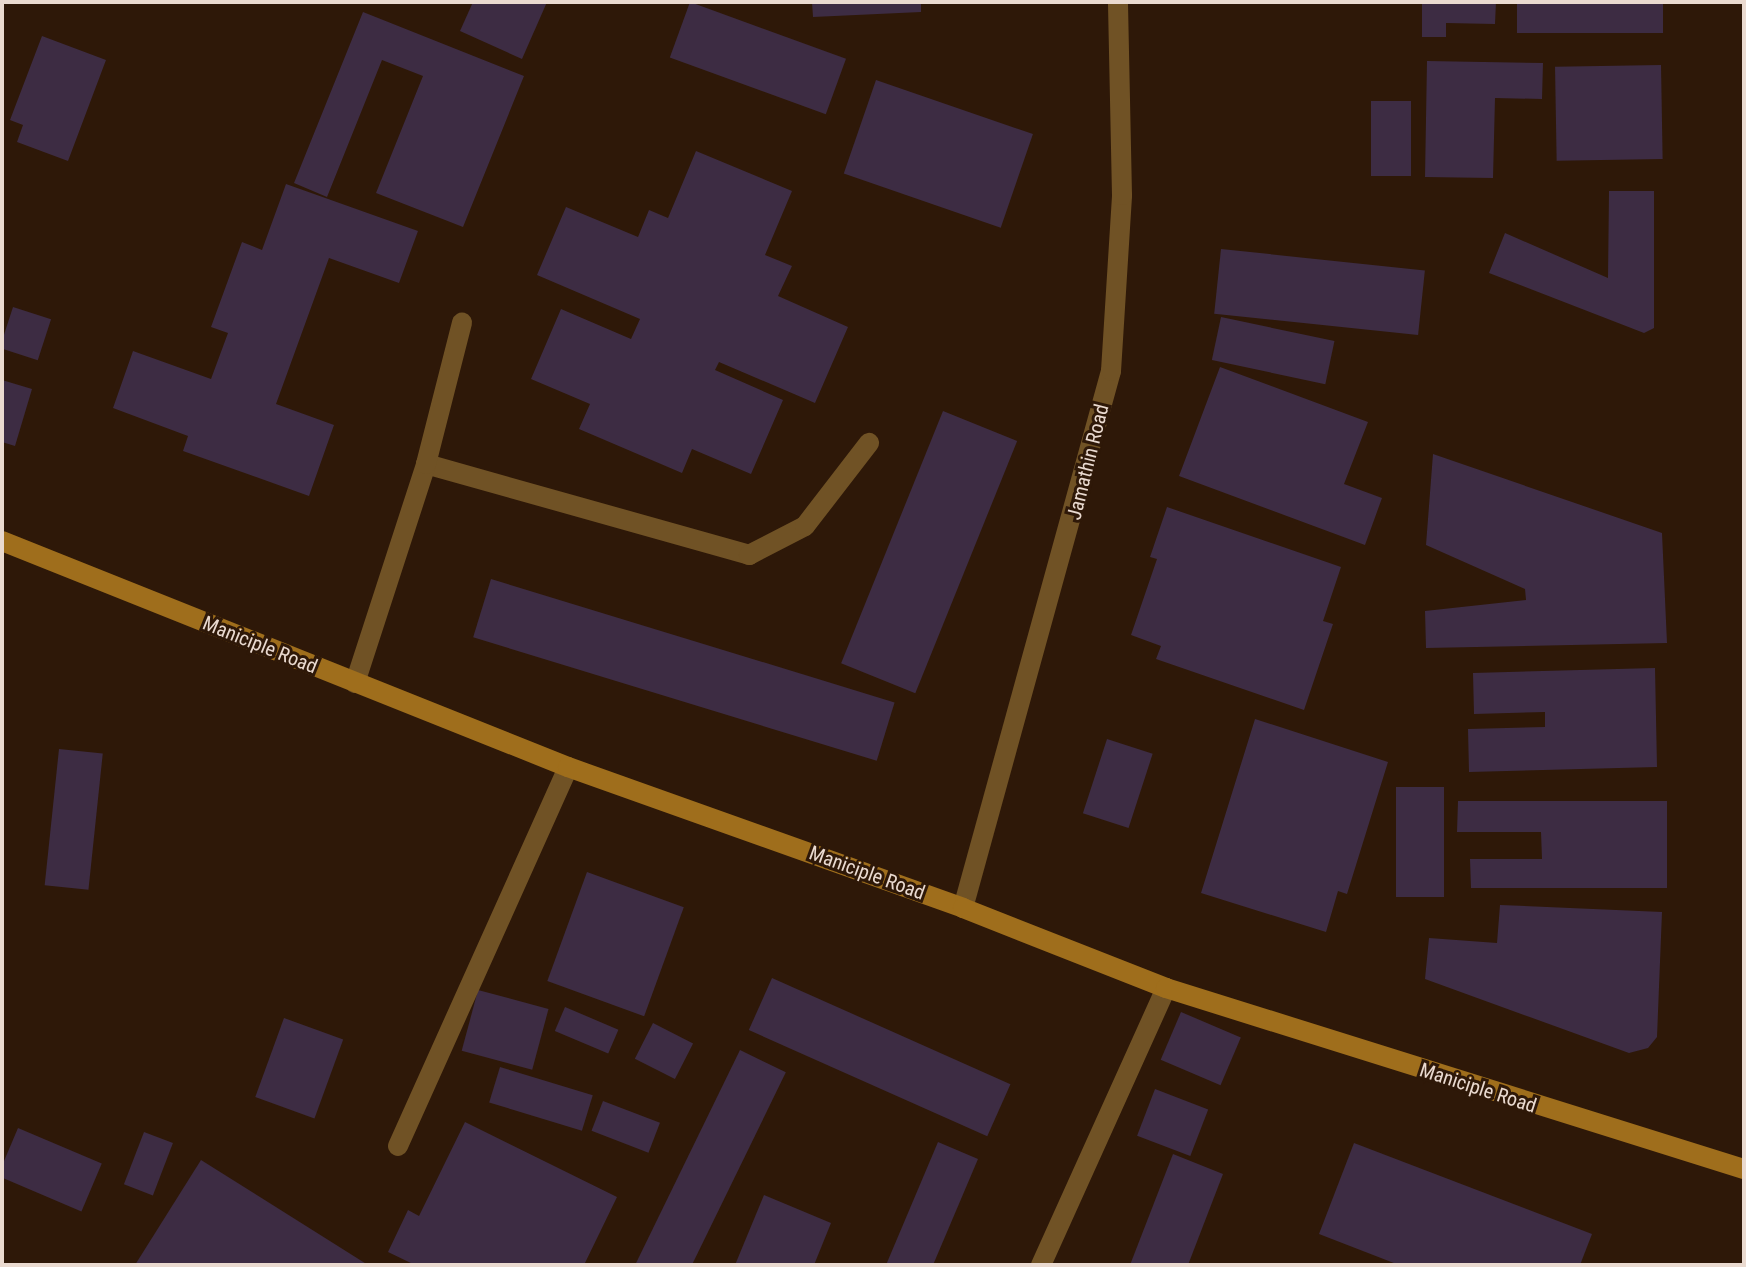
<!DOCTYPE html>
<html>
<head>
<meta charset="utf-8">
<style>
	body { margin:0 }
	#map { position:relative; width:1746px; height:1267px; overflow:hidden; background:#2e1808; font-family:"Roboto Condensed",sans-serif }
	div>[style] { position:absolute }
	.building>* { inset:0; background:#3d2c43; transform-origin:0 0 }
	.lane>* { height:20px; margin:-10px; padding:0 10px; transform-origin:10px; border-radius:10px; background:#705225 }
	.street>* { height:20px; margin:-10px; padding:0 10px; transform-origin:10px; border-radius:10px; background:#705225 }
	.secondary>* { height:20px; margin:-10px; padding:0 10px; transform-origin:10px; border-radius:10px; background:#9f6e1c }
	span { translate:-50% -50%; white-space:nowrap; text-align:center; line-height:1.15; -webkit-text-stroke:6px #2e1808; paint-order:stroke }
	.street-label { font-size:20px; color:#eadad0 }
	.frame { position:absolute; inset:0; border:4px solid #eadad0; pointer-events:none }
</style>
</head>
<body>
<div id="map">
	<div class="building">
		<div style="clip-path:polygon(473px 2px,547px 2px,522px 59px,460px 31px)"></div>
		<div style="left:690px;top:2px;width:166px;height:59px;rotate:20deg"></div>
		<div style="clip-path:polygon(812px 2px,921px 2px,921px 12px,813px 17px)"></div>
		<div style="clip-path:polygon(1422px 2px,1496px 2px,1495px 24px,1446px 23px,1446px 37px,1422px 37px)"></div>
		<div style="left:1517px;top:2px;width:146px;height:31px"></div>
		<div style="clip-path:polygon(363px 12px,524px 76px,463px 227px,376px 193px,423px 76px,382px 60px,327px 197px,294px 183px)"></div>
		<div style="clip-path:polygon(42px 36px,106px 60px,68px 161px,17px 142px,23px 125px,10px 120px)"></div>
		<div style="clip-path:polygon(1427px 61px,1543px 63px,1542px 99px,1495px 98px,1493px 178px,1425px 177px)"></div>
		<div style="left:1661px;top:65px;width:94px;height:106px;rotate:89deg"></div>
		<div style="left:876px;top:80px;width:166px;height:99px;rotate:19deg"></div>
		<div style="left:1371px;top:101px;width:40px;height:75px"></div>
		<div style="clip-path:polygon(696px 151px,792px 191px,765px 255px,792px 266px,778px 296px,848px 327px,815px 403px,719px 362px,715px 370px,783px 400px,751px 474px,692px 449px,682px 473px,579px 429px,590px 404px,531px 379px,561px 309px,631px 339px,640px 319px,537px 275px,566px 207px,638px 237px,649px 210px,668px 218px)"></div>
		<div style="clip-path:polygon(286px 184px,418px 231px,399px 283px,329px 258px,276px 404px,334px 425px,309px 496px,183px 451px,188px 436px,113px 408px,133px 351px,211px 379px,228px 333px,211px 327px,242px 242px,262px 250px)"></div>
		<div style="clip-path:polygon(1609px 191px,1654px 191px,1654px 328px,1644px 333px,1489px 273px,1505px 233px,1608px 278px)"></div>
		<div style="left:1221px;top:249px;width:205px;height:65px;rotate:6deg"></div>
		<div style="left:13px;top:307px;width:40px;height:43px;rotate:18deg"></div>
		<div style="left:1221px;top:317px;width:116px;height:44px;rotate:12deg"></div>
		<div style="clip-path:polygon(1220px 367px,1368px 422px,1344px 484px,1382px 498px,1365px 545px,1179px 476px)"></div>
		<div style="clip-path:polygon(2px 380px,32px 389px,15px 446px,2px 442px)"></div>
		<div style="left:943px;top:411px;width:80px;height:272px;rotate:22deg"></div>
		<div style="clip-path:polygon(1433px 454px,1662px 533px,1667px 643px,1426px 648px,1425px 611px,1526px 600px,1525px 589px,1426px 545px)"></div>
		<div style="clip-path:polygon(1167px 507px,1341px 567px,1323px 621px,1333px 624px,1304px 710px,1156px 659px,1161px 646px,1131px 635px,1157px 559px,1150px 557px)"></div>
		<div style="left:491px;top:579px;width:422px;height:61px;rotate:17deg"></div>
		<div style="clip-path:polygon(1655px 668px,1657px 767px,1469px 772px,1468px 729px,1545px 727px,1545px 712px,1474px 714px,1473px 673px)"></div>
		<div style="clip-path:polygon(1255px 719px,1388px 762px,1347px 894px,1338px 891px,1326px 932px,1201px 893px)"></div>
		<div style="left:1107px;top:739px;width:48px;height:78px;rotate:18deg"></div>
		<div style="left:59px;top:749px;width:44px;height:137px;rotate:6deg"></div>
		<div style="left:1396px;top:787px;width:48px;height:110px"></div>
		<div style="clip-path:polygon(1458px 801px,1667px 801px,1667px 888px,1471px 888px,1470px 859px,1542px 859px,1541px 832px,1457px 832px)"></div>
		<div style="left:587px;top:872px;width:103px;height:116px;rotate:20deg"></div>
		<div style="clip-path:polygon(1500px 905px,1662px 912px,1657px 1037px,1648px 1048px,1629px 1053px,1425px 979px,1429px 938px,1497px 943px)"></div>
		<div style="left:772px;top:978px;width:261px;height:57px;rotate:24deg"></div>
		<div style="left:478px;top:990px;width:73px;height:63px;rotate:15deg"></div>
		<div style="left:565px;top:1007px;width:58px;height:26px;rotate:23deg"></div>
		<div style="left:1181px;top:1012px;width:65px;height:52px;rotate:23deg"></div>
		<div style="left:284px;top:1018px;width:63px;height:84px;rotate:20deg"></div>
		<div style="left:653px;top:1023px;width:45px;height:40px;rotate:27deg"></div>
		<div style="left:740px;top:1050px;width:51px;height:239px;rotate:26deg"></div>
		<div style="left:500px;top:1067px;width:97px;height:37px;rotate:17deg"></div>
		<div style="left:1155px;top:1089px;width:57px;height:50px;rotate:21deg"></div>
		<div style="left:603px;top:1101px;width:61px;height:32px;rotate:21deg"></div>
		<div style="clip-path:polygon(465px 1122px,617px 1197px,584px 1265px,415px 1265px,388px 1252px,408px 1210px,419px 1216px)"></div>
		<div style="left:18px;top:1128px;width:91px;height:52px;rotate:23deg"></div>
		<div style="left:144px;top:1132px;width:31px;height:56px;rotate:21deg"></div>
		<div style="clip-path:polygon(938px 1142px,978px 1159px,933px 1265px,886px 1265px)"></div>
		<div style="clip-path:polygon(1354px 1143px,1592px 1234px,1580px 1265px,1399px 1265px,1319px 1234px)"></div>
		<div style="clip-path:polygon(1173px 1154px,1223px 1174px,1188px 1265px,1130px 1265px)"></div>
		<div style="clip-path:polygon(201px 1160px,368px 1265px,135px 1265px)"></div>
		<div style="clip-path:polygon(764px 1195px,831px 1223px,814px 1265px,735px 1265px)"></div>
	</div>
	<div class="lane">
		<div style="left:426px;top:464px;width:336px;rotate:15.7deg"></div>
		<div style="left:749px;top:555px;width:63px;rotate:-27.4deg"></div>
		<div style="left:805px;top:526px;width:105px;rotate:-52.4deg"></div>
		<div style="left:355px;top:683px;width:230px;rotate:-72deg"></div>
		<div style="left:426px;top:464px;width:146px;rotate:-75.7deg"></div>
		<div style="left:1041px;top:1265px;width:304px;rotate:-65.7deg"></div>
	</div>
	<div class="street">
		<div style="left:963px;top:908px;width:557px;rotate:-74.59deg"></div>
		<div style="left:1111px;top:371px;width:176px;rotate:-86.4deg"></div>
		<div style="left:1122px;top:195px;width:193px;rotate:-91.2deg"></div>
		<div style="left:398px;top:1146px;width:415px;rotate:-65.8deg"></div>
	</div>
	<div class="secondary">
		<div style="left:2px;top:541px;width:609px;rotate:21.77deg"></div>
		<div style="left:568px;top:767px;width:419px;rotate:19.6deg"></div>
		<div style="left:963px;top:908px;width:218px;rotate:21.5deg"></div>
		<div style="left:1166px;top:988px;width:606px;rotate:17.39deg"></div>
	</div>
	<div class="street-label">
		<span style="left:1088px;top:462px;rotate:-76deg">Jamathin Road</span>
		<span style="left:260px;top:645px;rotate:22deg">Maniciple Road</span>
		<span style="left:867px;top:873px;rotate:20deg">Maniciple Road</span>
		<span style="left:1478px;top:1088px;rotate:18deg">Maniciple Road</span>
	</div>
	<div class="frame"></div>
</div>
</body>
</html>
